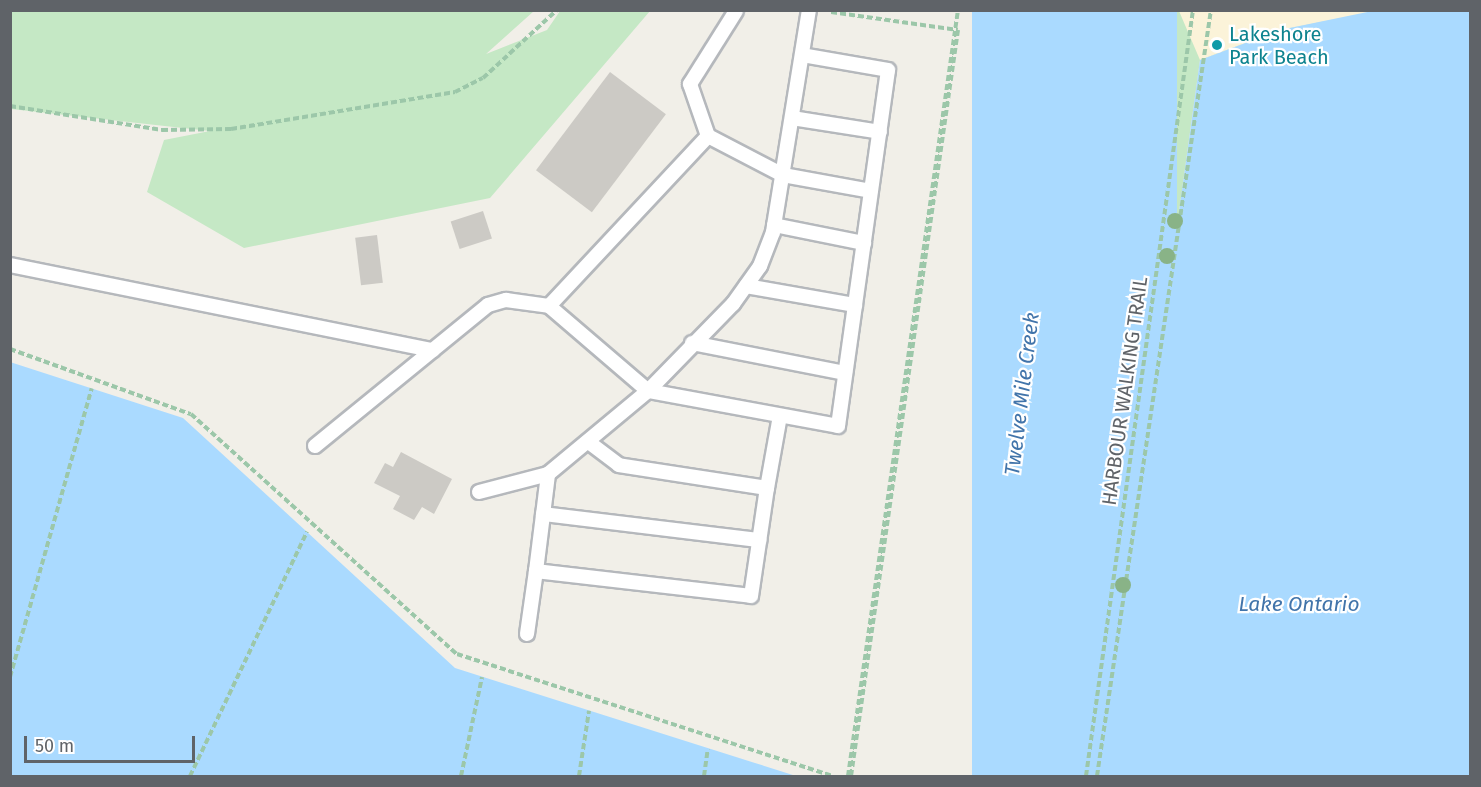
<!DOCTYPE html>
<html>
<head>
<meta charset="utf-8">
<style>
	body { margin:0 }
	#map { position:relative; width:1481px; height:787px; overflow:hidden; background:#f1efe8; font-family:"Fira Sans",sans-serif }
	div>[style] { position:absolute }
	.green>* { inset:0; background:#c5e8c5 }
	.sand>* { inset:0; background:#fbf3d9 }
	.water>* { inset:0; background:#aadaff; transform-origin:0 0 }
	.building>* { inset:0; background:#cccac5; transform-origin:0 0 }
	.path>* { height:4px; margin-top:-2px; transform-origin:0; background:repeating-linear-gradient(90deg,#9cc7a9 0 6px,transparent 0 9px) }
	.roads { filter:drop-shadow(2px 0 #b5b8bc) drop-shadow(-2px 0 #b5b8bc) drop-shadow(0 2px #b5b8bc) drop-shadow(0 -2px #b5b8bc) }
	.lane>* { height:14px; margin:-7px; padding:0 7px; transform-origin:7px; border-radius:7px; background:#fff }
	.trees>* { width:16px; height:16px; margin:-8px; border-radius:50%; background:#89b387 }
	.dots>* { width:16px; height:16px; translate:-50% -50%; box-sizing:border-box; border:3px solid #fff; border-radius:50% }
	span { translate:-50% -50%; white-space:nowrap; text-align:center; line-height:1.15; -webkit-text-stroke:4.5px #fff; paint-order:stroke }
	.culture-label { font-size:20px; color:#0d838f }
	.left { translate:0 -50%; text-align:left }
	.street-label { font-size:20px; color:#5f6368 }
	.water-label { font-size:21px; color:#4174aa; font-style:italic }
	.frame { position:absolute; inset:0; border:12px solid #5f6368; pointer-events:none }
	.scale { position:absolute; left:24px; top:736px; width:171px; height:27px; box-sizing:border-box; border:3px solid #5f6368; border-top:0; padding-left:8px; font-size:18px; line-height:21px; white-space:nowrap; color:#5f6368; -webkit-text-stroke:4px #fff; paint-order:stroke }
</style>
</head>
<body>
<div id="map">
	<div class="green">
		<div style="clip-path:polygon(11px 10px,534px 11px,486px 54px,547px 30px,560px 11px,650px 11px,490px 198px,244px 248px,147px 192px,164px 140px,210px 131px,11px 109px)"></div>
		<div style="clip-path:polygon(1177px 11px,1377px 11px,1280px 30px,1200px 60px,1101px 776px,1072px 776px)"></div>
	</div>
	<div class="sand">
		<div style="clip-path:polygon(1179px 11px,1377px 11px,1280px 30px,1200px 60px)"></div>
	</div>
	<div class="water">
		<div style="clip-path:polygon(1377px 10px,1470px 11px,1470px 776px,1101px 776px,1200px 60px,1280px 30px)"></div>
		<div style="left:972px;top:11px;width:205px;height:773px"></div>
		<div style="clip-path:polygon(10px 362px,183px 418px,455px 668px,796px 776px,11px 776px)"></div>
	</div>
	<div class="building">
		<div style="left:610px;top:72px;width:70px;height:123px;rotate:37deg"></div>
		<div style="left:483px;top:211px;width:29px;height:34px;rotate:72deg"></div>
		<div style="left:377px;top:235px;width:48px;height:22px;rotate:83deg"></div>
		<div style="clip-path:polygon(401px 452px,452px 479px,434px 514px,422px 507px,414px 520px,393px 509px,400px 496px,374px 483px,385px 463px,393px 467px)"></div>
	</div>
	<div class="path">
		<div style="left:831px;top:12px;width:128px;rotate:8.1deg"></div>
		<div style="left:958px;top:30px;width:754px;rotate:98.16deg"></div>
		<div style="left:10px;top:106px;width:154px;rotate:9deg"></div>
		<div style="left:162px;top:130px;width:69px;rotate:-0.8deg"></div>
		<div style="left:231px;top:129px;width:227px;rotate:-9.4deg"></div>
		<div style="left:455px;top:92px;width:31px;rotate:-27deg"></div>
		<div style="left:483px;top:78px;width:100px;rotate:-42.6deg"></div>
		<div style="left:10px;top:349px;width:192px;rotate:19.8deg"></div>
		<div style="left:191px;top:414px;width:358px;rotate:42.1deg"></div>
		<div style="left:457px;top:654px;width:394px;rotate:18deg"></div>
		<div style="left:10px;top:677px;width:300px;rotate:-74.2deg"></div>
		<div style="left:190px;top:776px;width:271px;rotate:-64.4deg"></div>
		<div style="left:461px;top:776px;width:101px;rotate:-78deg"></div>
		<div style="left:579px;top:776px;width:66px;rotate:-81.3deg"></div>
		<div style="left:704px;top:776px;width:27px;rotate:-82deg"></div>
		<div style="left:848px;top:776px;width:774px;rotate:-81.83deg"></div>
		<div style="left:1086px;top:776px;width:773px;rotate:-82.05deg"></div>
		<div style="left:1097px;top:776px;width:774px;rotate:-81.54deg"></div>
	</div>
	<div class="roads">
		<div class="lane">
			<div style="left:792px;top:118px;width:89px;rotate:9deg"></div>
			<div style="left:708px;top:136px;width:85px;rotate:27.5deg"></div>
			<div style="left:783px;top:175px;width:89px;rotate:10.3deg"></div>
			<div style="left:774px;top:225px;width:92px;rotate:11.3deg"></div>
			<div style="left:10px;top:265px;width:431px;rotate:11.4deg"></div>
			<div style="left:746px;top:286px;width:111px;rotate:9.9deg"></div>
			<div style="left:549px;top:306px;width:233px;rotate:-46.9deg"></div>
			<div style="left:708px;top:136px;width:55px;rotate:-109.1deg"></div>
			<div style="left:690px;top:84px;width:86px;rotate:-57.8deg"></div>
			<div style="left:692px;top:343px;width:156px;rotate:11.1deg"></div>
			<div style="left:315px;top:446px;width:223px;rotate:-39.2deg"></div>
			<div style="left:488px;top:305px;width:19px;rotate:-16deg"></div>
			<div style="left:506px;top:300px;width:43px;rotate:7.9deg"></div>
			<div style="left:549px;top:306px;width:130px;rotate:40.6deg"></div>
			<div style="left:648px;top:391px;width:193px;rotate:10.4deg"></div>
			<div style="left:838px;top:426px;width:359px;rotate:-82deg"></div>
			<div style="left:888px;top:70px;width:87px;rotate:-170.1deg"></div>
			<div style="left:767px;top:488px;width:73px;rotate:-79.8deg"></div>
			<div style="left:479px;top:492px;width:71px;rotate:-14.6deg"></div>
			<div style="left:548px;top:474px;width:130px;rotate:-39.7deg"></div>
			<div style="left:648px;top:391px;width:122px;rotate:-45.7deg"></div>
			<div style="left:733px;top:304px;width:47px;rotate:-54.6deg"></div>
			<div style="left:760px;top:266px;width:36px;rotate:-69deg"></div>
			<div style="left:773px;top:232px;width:225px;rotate:-80.8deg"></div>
			<div style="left:543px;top:514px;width:218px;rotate:6.9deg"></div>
			<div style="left:536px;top:571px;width:98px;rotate:-82.9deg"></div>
			<div style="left:527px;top:634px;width:64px;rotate:-81.9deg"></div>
			<div style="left:536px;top:571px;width:216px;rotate:6.6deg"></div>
			<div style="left:751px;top:596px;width:109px;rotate:-81.6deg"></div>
			<div style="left:767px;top:488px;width:150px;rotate:-171.2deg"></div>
			<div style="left:619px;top:465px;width:39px;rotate:-143deg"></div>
		</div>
	</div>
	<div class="trees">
		<div style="left:1175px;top:221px"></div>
		<div style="left:1167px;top:256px"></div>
		<div style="left:1123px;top:585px"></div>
	</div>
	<div class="dots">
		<div style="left:1217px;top:45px;background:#0f9aa8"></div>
	</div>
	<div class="culture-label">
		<span class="left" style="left:1229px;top:46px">Lakeshore<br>Park Beach</span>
	</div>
	<div class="street-label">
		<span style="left:1125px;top:391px;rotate:-82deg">HARBOUR WALKING TRAIL</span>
	</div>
	<div class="water-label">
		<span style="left:1022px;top:394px;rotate:-83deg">Twelve Mile Creek</span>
		<span style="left:1299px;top:604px">Lake Ontario</span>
	</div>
	<div class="frame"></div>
	<div class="scale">50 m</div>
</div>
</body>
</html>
